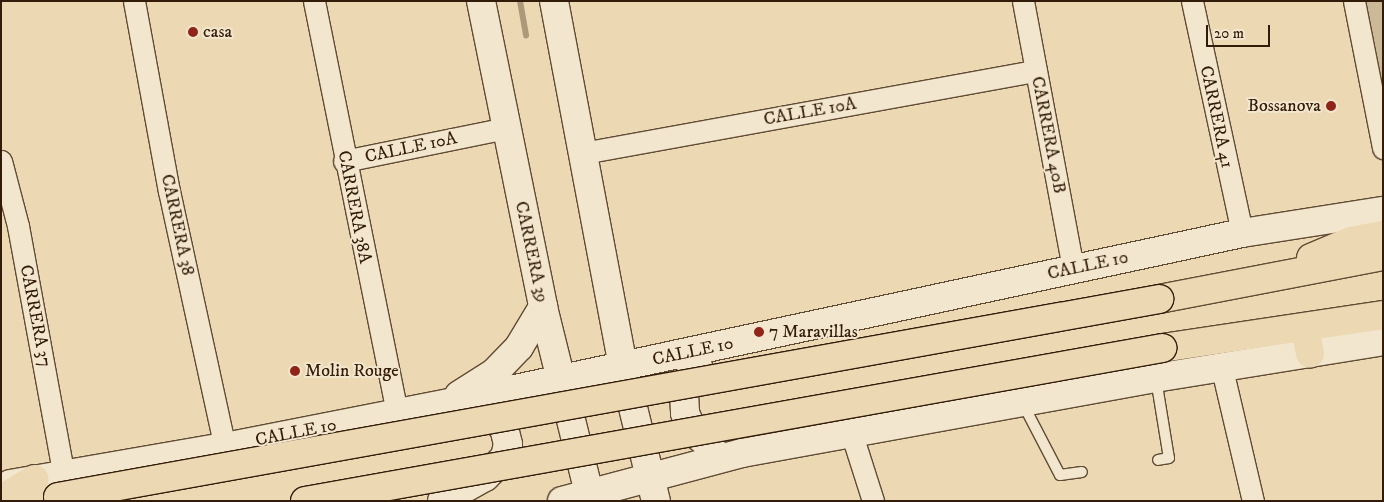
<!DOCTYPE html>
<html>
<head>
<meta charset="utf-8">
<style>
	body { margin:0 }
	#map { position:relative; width:1384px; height:502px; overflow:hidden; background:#ecd9b4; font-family:"IM FELL DW Pica",serif }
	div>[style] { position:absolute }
	.green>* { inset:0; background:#ccb997 }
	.stream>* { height:6px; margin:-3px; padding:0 3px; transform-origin:3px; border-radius:3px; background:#ad997a }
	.roads { filter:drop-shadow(1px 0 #604b34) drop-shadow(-1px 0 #604b34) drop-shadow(0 1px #604b34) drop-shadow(0 -1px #604b34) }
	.lane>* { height:10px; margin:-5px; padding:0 5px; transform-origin:5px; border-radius:5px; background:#f3e6ce }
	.street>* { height:21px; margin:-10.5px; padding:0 10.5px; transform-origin:10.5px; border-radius:10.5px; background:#f3e6ce }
	.secondary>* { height:28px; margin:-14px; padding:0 14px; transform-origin:14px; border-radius:14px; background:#f3e6ce }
	.primary>* { height:28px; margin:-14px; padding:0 14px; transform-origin:14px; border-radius:14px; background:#ecd9b4 }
	.bridges { filter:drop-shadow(1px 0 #321c09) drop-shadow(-1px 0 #321c09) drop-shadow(0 1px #321c09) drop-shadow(0 -1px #321c09) }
	.primary-bridge>* { height:28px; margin:-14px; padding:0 14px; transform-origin:14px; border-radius:14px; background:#ecd9b4 }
	.dots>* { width:14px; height:14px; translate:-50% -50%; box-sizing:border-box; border:2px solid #f3e6ce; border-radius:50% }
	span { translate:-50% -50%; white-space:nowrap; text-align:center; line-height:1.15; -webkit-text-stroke:4px #f3e6ce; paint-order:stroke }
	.poi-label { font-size:18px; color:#321c09 }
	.left { translate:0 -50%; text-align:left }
	.right { translate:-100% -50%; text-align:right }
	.street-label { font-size:18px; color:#321c09 }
	.frame { position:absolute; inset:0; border:2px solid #321c09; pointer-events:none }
	.scale { position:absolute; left:1206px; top:25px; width:64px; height:22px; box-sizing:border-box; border:2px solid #321c09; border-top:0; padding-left:6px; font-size:15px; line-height:18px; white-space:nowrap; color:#321c09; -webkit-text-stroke:4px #f3e6ce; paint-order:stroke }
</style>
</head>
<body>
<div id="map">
	<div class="green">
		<div style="clip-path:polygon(1354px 1px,1383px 1px,1383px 148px)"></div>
	</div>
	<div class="stream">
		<div style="left:520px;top:1px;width:35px;rotate:80deg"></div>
	</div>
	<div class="roads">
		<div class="lane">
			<div style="left:1156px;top:379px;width:80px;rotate:80.7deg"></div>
			<div style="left:1169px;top:458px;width:11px;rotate:170deg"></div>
			<div style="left:1023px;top:404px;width:80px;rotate:62.5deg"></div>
			<div style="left:1060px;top:475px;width:22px;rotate:-8deg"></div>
		</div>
		<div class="street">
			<div style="left:134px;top:1px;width:193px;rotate:79.6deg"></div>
			<div style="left:169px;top:191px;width:262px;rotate:77.7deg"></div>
			<div style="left:314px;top:1px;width:420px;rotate:78.6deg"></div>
			<div style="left:1023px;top:1px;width:273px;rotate:79.4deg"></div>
			<div style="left:1192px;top:1px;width:237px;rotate:77.8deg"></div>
			<div style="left:1354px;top:1px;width:150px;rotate:78.8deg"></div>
			<div style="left:583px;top:153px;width:460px;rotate:-10.3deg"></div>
			<div style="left:1px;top:161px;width:67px;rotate:75.3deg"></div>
			<div style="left:18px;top:226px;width:250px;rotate:79.6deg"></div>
			<div style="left:344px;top:161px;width:165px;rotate:-11.5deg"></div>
			<div style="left:1222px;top:369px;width:136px;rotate:76.8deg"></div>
			<div style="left:852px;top:435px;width:69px;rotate:72.3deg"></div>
		</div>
		<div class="secondary">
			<div style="left:481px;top:1px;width:312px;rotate:78.5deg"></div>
			<div style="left:543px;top:307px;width:200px;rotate:76.1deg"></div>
			<div style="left:554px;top:1px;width:372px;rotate:79.3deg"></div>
			<div style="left:623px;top:367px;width:138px;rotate:76.2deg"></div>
			<div style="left:698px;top:366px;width:11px;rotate:131deg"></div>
			<div style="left:691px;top:374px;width:20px;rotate:110deg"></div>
			<div style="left:684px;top:393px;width:20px;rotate:87deg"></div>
			<div style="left:685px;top:413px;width:21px;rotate:67deg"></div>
			<div style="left:693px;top:432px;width:23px;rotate:38deg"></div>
			<div style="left:459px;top:395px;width:41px;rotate:-32.2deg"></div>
			<div style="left:494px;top:373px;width:36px;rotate:-46deg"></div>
			<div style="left:519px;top:347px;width:47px;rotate:-59deg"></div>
			<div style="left:10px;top:484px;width:218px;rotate:-9.8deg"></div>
			<div style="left:225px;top:447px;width:244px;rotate:-11.1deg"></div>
			<div style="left:464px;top:400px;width:796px;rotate:-12.11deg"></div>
			<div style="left:1242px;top:233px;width:143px;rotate:-8.9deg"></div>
			<div style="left:442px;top:501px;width:49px;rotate:-29.2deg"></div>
			<div style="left:485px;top:477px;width:28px;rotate:-45deg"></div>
			<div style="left:505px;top:457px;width:13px;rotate:-77deg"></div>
			<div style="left:508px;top:444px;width:16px;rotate:-104deg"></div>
			<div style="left:504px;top:428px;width:33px;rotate:-139deg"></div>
			<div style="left:562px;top:501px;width:186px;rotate:-14.9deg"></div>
			<div style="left:742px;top:453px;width:420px;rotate:-10.3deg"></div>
			<div style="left:1155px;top:378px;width:231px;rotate:-9.2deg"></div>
		</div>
		<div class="primary">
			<div style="left:1311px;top:258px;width:43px;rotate:-23deg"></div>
			<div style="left:1351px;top:241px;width:33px;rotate:-11deg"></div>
			<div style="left:1159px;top:299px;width:228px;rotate:-10.9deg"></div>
			<div style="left:1305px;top:328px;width:26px;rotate:79deg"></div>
			<div style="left:1162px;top:348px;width:223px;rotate:-8.5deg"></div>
			<div style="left:1px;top:499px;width:39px;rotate:-31deg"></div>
			<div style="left:36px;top:501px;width:22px;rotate:-10deg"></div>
		</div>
	</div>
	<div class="bridges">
		<div class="primary-bridge">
			<div style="left:58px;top:497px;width:1119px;rotate:-10.19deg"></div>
			<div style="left:305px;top:501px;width:871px;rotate:-10.12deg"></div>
		</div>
	</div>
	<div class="dots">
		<div style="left:193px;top:32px;background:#8f2418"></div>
		<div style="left:1331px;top:106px;background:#8f2418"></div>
		<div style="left:759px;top:332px;background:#8f2418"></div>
		<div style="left:295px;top:371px;background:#8f2418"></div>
	</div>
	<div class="poi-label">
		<span class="left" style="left:203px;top:32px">casa</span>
		<span class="right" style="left:1321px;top:106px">Bossanova</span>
		<span class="left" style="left:769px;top:332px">7 Maravillas</span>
		<span class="left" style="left:305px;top:371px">Molin Rouge</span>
	</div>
	<div class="street-label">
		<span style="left:810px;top:112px;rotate:-10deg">CALLE 10A</span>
		<span style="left:1216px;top:117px;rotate:78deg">CARRERA 41</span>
		<span style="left:1048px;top:135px;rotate:79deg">CARRERA 40B</span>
		<span style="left:411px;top:148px;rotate:-12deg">CALLE 10A</span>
		<span style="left:354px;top:207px;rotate:79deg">CARRERA 38A</span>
		<span style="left:177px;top:225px;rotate:78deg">CARRERA 38</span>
		<span style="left:531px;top:252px;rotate:78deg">CARRERA 39</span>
		<span style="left:1088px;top:266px;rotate:-12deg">CALLE 10</span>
		<span style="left:35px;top:316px;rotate:79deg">CARRERA 37</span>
		<span style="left:693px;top:352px;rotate:-12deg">CALLE 10</span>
		<span style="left:296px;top:433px;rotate:-11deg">CALLE 10</span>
	</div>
	<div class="frame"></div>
	<div class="scale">20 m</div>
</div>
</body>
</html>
